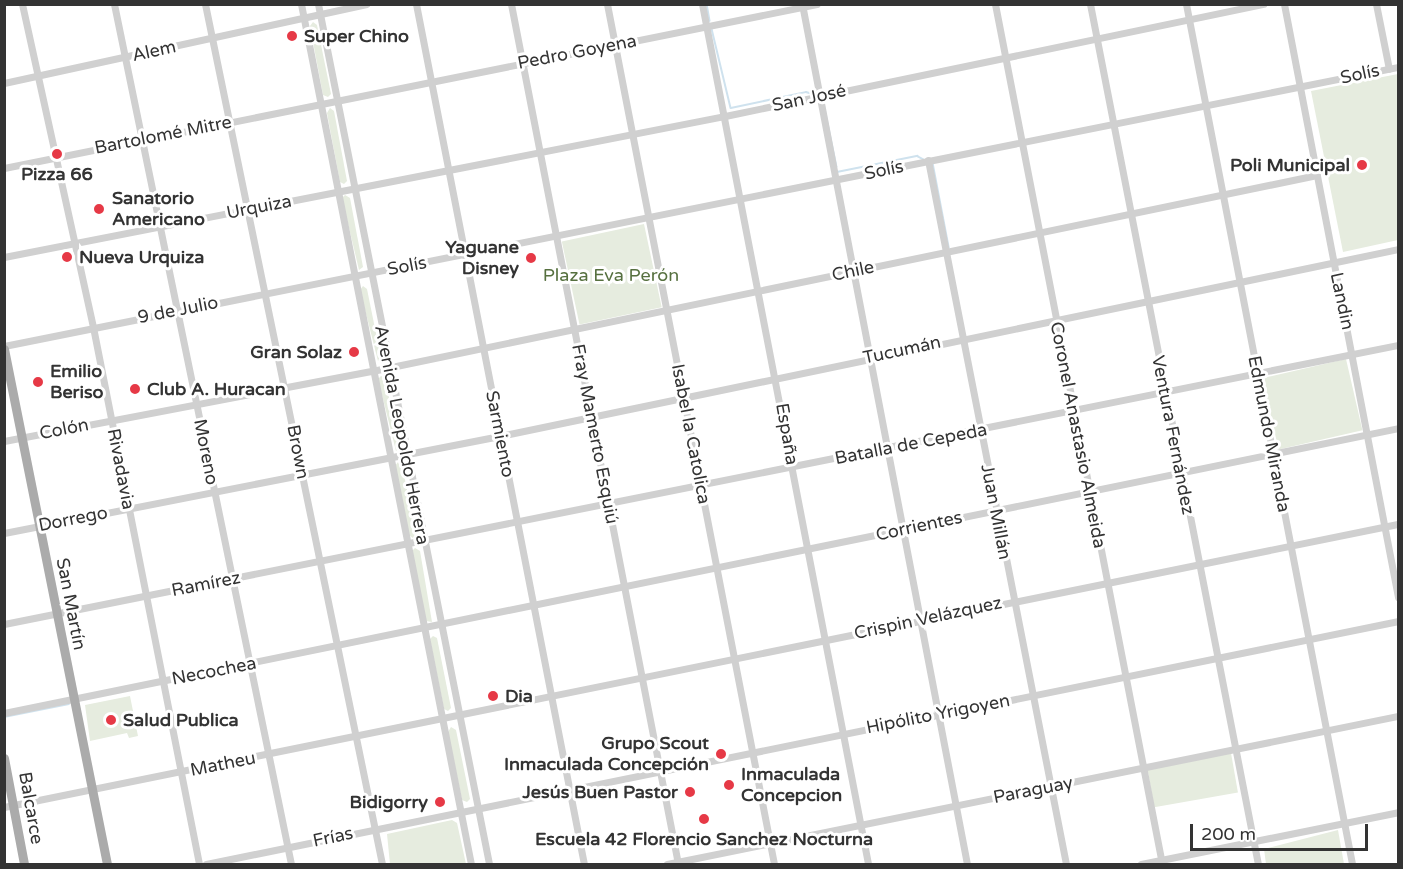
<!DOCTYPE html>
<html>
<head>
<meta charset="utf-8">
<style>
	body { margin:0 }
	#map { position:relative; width:1403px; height:869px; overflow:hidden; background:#fff; font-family:"Varela Round",sans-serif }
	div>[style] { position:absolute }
	.green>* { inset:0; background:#e6ecdf; transform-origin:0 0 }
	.stream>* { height:1.5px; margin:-0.75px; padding:0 0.75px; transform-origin:0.75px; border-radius:0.75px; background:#cfe2ee }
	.minor>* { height:7px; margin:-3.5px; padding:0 3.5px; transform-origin:3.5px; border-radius:3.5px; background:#d0d0d0 }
	.major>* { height:9px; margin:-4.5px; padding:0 4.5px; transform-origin:4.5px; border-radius:4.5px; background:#ababab }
	.dots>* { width:16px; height:16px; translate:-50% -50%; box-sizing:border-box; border:3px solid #fff; border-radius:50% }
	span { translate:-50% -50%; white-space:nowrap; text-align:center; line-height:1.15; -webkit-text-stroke:6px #fff; paint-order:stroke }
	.poi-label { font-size:18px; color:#333; font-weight:700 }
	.left { translate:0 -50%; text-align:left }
	.right { translate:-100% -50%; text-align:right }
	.street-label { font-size:18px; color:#333 }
	.park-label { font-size:18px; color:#56703f }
	.frame { position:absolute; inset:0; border:6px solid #333; pointer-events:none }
	.scale { position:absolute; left:1190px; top:824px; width:178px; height:27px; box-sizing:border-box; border:3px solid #333; border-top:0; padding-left:8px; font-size:18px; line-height:21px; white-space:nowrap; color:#333; -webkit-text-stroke:4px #fff; paint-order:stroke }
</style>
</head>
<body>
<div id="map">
	<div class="green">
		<div style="clip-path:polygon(313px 22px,317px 25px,331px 94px,328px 97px,323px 95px,310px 26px)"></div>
		<div style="clip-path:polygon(1398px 74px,1398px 240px,1343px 252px,1311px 91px)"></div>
		<div style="clip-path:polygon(330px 108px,334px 111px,347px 181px,344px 184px,340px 182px,327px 113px)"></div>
		<div style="clip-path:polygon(345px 195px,350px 198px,363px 267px,359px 270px,342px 198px)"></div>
		<div style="left:644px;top:224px;width:85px;height:84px;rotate:78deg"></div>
		<div style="clip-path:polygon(363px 286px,367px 289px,381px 358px,378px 361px,360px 290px)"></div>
		<div style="left:1346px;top:359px;width:73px;height:86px;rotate:77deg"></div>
		<div style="clip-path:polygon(381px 376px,385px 378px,399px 448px,396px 451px,378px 379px)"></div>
		<div style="clip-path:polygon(398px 462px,402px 465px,416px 534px,413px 538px,409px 535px,395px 466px)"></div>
		<div style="clip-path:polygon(415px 548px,420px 551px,432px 622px,426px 621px,412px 551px)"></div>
		<div style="clip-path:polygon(433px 636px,437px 638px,451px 708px,448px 711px,444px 709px,430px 639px)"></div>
		<div style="clip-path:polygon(130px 696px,138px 736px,129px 738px,127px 733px,90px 741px,85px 705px)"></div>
		<div style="clip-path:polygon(451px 727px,456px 730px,470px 799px,467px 802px,462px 800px,448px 732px)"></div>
		<div style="left:1231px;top:753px;width:40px;height:85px;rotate:80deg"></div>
		<div style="clip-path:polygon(452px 820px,457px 823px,466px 864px,390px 864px,387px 834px)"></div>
		<div style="clip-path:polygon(1338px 830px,1344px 864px,1266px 864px,1264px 849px)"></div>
	</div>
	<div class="stream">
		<div style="left:707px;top:4px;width:17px;rotate:80deg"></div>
		<div style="left:712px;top:29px;width:81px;rotate:76.5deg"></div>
		<div style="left:731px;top:108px;width:77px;rotate:-12deg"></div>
		<div style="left:806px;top:92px;width:7px;rotate:16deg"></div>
		<div style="left:823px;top:99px;width:69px;rotate:78.4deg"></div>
		<div style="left:933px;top:163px;width:86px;rotate:79.2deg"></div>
		<div style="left:837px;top:172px;width:82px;rotate:-11.3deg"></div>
		<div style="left:917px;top:156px;width:7px;rotate:27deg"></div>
		<div style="left:4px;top:717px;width:66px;rotate:-11.3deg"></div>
	</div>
	<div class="minor">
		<div style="left:22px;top:4px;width:331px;rotate:77.6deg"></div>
		<div style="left:93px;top:327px;width:547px;rotate:78.83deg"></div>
		<div style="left:114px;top:4px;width:878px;rotate:78.37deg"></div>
		<div style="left:205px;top:4px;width:878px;rotate:78.37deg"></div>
		<div style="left:301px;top:4px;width:877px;rotate:78.82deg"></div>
		<div style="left:318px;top:4px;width:877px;rotate:78.75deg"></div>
		<div style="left:416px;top:4px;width:876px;rotate:78.95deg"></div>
		<div style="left:511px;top:4px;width:876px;rotate:79.01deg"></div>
		<div style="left:607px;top:4px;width:876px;rotate:79.01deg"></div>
		<div style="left:702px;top:4px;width:876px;rotate:79.07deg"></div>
		<div style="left:802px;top:4px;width:876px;rotate:79.14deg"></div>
		<div style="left:995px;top:4px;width:876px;rotate:79.01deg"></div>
		<div style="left:1090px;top:4px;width:876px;rotate:78.95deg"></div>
		<div style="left:1186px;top:4px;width:876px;rotate:79.07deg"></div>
		<div style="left:1284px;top:4px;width:604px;rotate:79.12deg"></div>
		<div style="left:1376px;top:4px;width:66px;rotate:78.7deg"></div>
		<div style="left:4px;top:83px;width:371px;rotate:-12.3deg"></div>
		<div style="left:928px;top:160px;width:717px;rotate:78.91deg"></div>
		<div style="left:4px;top:168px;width:829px;rotate:-11.4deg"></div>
		<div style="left:4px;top:257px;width:735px;rotate:-11.07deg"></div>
		<div style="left:725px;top:116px;width:550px;rotate:-11.76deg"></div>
		<div style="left:4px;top:346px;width:1422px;rotate:-11.32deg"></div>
		<div style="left:4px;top:441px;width:375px;rotate:-10.8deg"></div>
		<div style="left:372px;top:371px;width:965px;rotate:-11.72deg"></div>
		<div style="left:4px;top:533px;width:505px;rotate:-11.07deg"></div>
		<div style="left:500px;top:436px;width:917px;rotate:-11.76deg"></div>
		<div style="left:4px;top:624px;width:1422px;rotate:-11.32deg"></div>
		<div style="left:4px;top:713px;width:1423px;rotate:-11.55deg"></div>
		<div style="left:4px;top:807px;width:1422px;rotate:-11.48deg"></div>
		<div style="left:206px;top:864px;width:1217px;rotate:-11.52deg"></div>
		<div style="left:667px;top:864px;width:746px;rotate:-11.45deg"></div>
		<div style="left:1141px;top:864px;width:262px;rotate:-11.4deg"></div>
	</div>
	<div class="major">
		<div style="left:4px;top:349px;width:525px;rotate:78.69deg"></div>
		<div style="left:4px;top:758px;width:108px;rotate:79.3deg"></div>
	</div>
	<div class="dots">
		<div style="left:292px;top:36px;background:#e63946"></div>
		<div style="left:57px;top:154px;background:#e63946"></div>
		<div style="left:1362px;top:165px;background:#e63946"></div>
		<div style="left:99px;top:209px;background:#e63946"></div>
		<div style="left:67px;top:257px;background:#e63946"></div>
		<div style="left:531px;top:258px;background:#e63946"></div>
		<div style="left:354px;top:352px;background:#e63946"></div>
		<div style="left:38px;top:382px;background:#e63946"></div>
		<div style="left:135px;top:389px;background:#e63946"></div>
		<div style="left:493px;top:696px;background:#e63946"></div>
		<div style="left:111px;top:720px;background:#e63946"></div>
		<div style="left:721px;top:754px;background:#e63946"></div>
		<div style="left:729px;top:785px;background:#e63946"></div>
		<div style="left:690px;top:792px;background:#e63946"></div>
		<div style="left:440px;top:802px;background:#e63946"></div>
		<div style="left:704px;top:819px;background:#e63946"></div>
	</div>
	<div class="poi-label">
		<span class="left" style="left:304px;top:36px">Super Chino</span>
		<span class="right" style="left:1350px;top:165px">Poli Municipal</span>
		<span style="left:57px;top:174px">Pizza 66</span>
		<span class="left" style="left:112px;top:209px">Sanatorio<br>Americano</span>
		<span class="right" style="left:519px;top:258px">Yaguane<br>Disney</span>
		<span class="left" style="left:79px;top:257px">Nueva Urquiza</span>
		<span class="right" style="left:342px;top:352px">Gran Solaz</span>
		<span class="left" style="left:50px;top:382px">Emilio<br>Beriso</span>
		<span class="left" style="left:147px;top:389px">Club A. Huracan</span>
		<span class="left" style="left:505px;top:696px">Dia</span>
		<span class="left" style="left:123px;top:720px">Salud Publica</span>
		<span class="right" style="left:709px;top:754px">Grupo Scout<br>Inmaculada Concepción</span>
		<span class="left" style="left:741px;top:785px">Inmaculada<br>Concepcion</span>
		<span class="right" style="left:678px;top:792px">Jesús Buen Pastor</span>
		<span class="right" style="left:428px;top:802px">Bidigorry</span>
		<span style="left:704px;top:839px">Escuela 42 Florencio Sanchez Nocturna</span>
	</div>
	<div class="street-label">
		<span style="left:154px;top:51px;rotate:-12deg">Alem</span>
		<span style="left:577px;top:52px;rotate:-11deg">Pedro Goyena</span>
		<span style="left:1360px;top:74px;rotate:-12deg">Solís</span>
		<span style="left:809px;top:98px;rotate:-12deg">San José</span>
		<span style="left:163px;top:135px;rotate:-11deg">Bartolomé Mitre</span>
		<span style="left:884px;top:170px;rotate:-12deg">Solís</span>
		<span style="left:259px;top:207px;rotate:-11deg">Urquiza</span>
		<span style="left:407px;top:266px;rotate:-11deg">Solís</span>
		<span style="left:853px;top:271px;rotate:-12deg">Chile</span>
		<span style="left:1342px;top:301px;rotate:78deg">Landin</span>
		<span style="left:178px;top:310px;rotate:-11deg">9 de Julio</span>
		<span style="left:902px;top:350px;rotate:-12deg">Tucumán</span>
		<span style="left:64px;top:429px;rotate:-11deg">Colón</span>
		<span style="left:500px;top:434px;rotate:79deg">Sarmiento</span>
		<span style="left:595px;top:434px;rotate:79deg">Fray Mamerto Esquiú</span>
		<span style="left:691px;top:434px;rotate:79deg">Isabel la Catolica</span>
		<span style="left:787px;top:434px;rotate:80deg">España</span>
		<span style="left:1269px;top:434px;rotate:79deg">Edmundo Miranda</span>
		<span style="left:402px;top:435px;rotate:79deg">Avenida Leopoldo Herrera</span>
		<span style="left:1078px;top:435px;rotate:79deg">Coronel Anastasio Almeida</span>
		<span style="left:1173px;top:435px;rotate:79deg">Ventura Fernández</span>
		<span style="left:911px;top:444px;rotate:-11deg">Batalla de Cepeda</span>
		<span style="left:206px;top:452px;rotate:79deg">Moreno</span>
		<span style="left:298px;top:452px;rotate:79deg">Brown</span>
		<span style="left:121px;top:469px;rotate:79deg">Rivadavia</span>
		<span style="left:996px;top:512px;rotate:79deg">Juan Millán</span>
		<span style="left:73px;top:519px;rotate:-11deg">Dorrego</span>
		<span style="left:919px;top:526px;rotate:-12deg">Corrientes</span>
		<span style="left:206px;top:584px;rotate:-11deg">Ramírez</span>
		<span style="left:71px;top:604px;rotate:79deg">San Martín</span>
		<span style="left:928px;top:618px;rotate:-12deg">Crispin Velázquez</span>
		<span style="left:214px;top:671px;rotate:-11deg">Necochea</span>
		<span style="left:938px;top:714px;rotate:-11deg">Hipólito Yrigoyen</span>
		<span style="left:223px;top:764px;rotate:-11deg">Matheu</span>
		<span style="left:1033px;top:790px;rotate:-11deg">Paraguay</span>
		<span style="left:31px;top:808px;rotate:80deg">Balcarce</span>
		<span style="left:333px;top:837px;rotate:-12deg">Frías</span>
	</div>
	<div class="park-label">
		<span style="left:611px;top:275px">Plaza Eva Perón</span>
	</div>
	<div class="frame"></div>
	<div class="scale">200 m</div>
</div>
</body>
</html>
